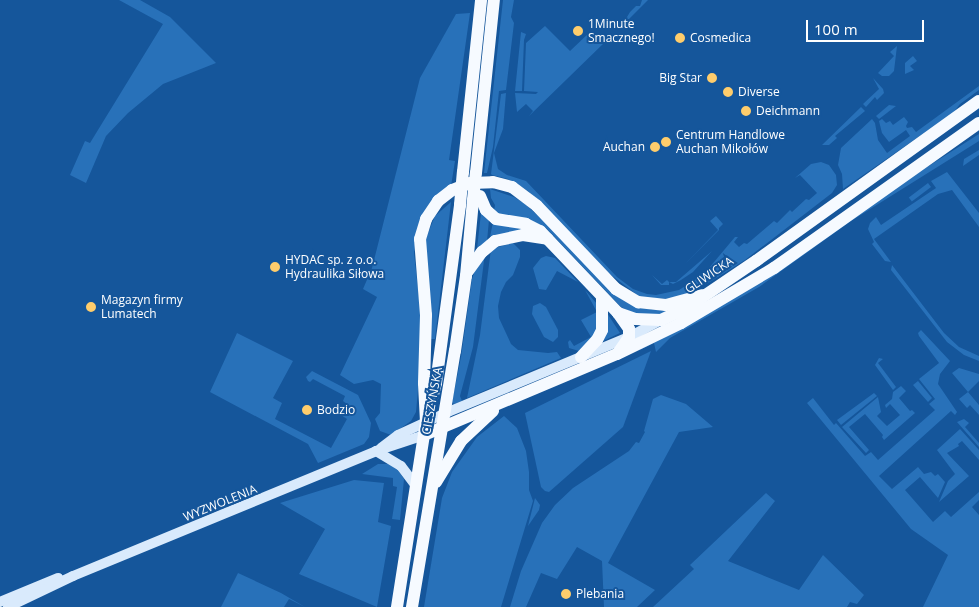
<!DOCTYPE html>
<html>
<head>
<meta charset="utf-8">
<style>
	body { margin:0 }
	#map { position:relative; width:979px; height:607px; overflow:hidden; background:#15569b; font-family:"Open Sans",sans-serif }
	div>[style] { position:absolute }
	.green>* { inset:0; background:#2871b9; transform-origin:0 0 }
	.secondary>* { height:10px; margin:-5px; padding:0 5px; transform-origin:5px; border-radius:5px; background:#d9eafc }
	.primary>* { height:12px; margin:-6px; padding:0 6px; transform-origin:6px; border-radius:6px; background:#f6faff }
	.primary-bridge>* { height:12px; margin:-6px; padding:0 6px; transform-origin:6px; border-radius:6px; background:#f6faff }
	.dots>* { width:14px; height:14px; translate:-50% -50%; box-sizing:border-box; border:2px solid #15569b; border-radius:50% }
	span { translate:-50% -50%; white-space:nowrap; text-align:center; line-height:1.15; -webkit-text-stroke:4px #15569b; paint-order:stroke }
	.poi-label { font-size:12px; color:#fff }
	.left { translate:0 -50%; text-align:left }
	.right { translate:-100% -50%; text-align:right }
	.street-label { font-size:12px; color:#fff }
	.scale { position:absolute; left:806px; top:20px; width:118px; height:22px; box-sizing:border-box; border:2px solid #fff; border-top:0; padding-left:6px; font-size:15px; line-height:18px; white-space:nowrap; color:#fff; -webkit-text-stroke:4px #15569b; paint-order:stroke }
</style>
</head>
<body>
<div id="map">
	<div class="green">
		<div style="clip-path:polygon(119px 0,140px 0,170px 17px,216px 63px,163px 84px,128px 113px,106px 136px,86px 183px,70px 175px,85px 141px,90px 143px,163px 24px)"></div>
		<div style="clip-path:polygon(503px 0,514px 0,511px 17px,514px 23px,506px 90px,499px 91px,493px 147px,487px 173px,484px 173px)"></div>
		<div style="clip-path:polygon(642px 0,648px 0,621px 27px,630px 12px,636px 6px,640px 6px)"></div>
		<div style="clip-path:polygon(470px 13px,449px 160px,455px 161px,451px 186px,417px 231px,414px 253px,423px 334px,416px 412px,411px 421px,391px 435px,380px 431px,375px 419px,380px 413px,381px 384px,373px 380px,354px 384px,340px 375px,377px 297px,363px 289px,372px 268px,420px 78px,456px 14px)"></div>
		<div style="clip-path:polygon(545px 26px,570px 51px,590px 32px,604px 43px,529px 116px,533px 111px,526px 104px,517px 112px,515px 93px,536px 94px,538px 92px,524px 91px,526px 43px)"></div>
		<div style="clip-path:polygon(521px 32px,526px 34px,524px 40px,522px 91px,515px 91px)"></div>
		<div style="clip-path:polygon(897px 46px,894px 71px,889px 76px,882px 76px,878px 73px,894px 56px,890px 52px)"></div>
		<div style="clip-path:polygon(913px 56px,917px 61px,910px 66px,914px 70px,905px 74px,905px 63px)"></div>
		<div style="clip-path:polygon(873px 78px,883px 89px,884px 93px,877px 100px,875px 97px,866px 107px,863px 104px,879px 89px)"></div>
		<div style="clip-path:polygon(979px 86px,979px 90px,960px 104px,953px 113px,843px 189px,842px 174px,838px 165px,841px 148px,872px 119px,875px 123px,878px 140px,887px 153px,910px 136px,906px 130px,889px 142px,882px 133px,879px 121px,882px 119px,886px 123px,890px 121px,893px 125px,904px 117px,908px 122px,906px 126px,907px 128px,912px 127px,916px 132px)"></div>
		<div style="clip-path:polygon(506px 93px,503px 129px,494px 153px,498px 169px,507px 175px,526px 181px,617px 277px,633px 289px,647px 294px,656px 295px,679px 290px,704px 274px,735px 237px,738px 237px,734px 242px,739px 247px,744px 243px,747px 244px,774px 221px,777px 223px,790px 210px,792px 212px,806px 199px,809px 200px,817px 193px,800px 175px,795px 178px,811px 164px,821px 162px,829px 165px,836px 175px,837px 185px,832px 193px,745px 260px,710px 282px,691px 292px,670px 299px,640px 297px,611px 275px,528px 191px,508px 179px,492px 175px,491px 174px,501px 94px)"></div>
		<div style="clip-path:polygon(889px 105px,896px 106px,879px 119px,876px 116px)"></div>
		<div style="clip-path:polygon(861px 107px,865px 111px,835px 136px,837px 138px,829px 145px,822px 145px)"></div>
		<div style="clip-path:polygon(979px 134px,979px 141px,851px 221px,759px 287px,670px 338px,656px 352px,654px 343px,638px 351px)"></div>
		<div style="clip-path:polygon(979px 150px,979px 155px,963px 166px,964px 159px)"></div>
		<div style="clip-path:polygon(947px 172px,979px 213px,979px 227px,952px 190px,938px 194px,874px 239px,891px 262px,885px 261px,872px 244px,874px 242px,868px 229px,870px 223px,876px 217px,881px 225px,936px 188px,931px 181px)"></div>
		<div style="left:928px;top:183px;width:5px;height:24px;rotate:53deg"></div>
		<div style="clip-path:polygon(490px 189px,514px 197px,525px 204px,640px 308px,666px 311px,658px 316px,641px 317px,621px 307px,546px 228px,501px 217px,494px 211px,495px 205px,491px 198px)"></div>
		<div style="clip-path:polygon(451px 202px,435px 339px,431px 339px,424px 243px,435px 216px)"></div>
		<div style="clip-path:polygon(481px 213px,489px 220px,487px 241px,477px 249px)"></div>
		<div style="clip-path:polygon(716px 216px,723px 224px,719px 228px,719px 230px,686px 263px,718px 230px,710px 221px)"></div>
		<div style="clip-path:polygon(493px 222px,528px 229px,490px 237px)"></div>
		<div style="clip-path:polygon(513px 243px,520px 250px,520px 257px,513px 275px,506px 282px,501px 292px,498px 306px,499px 318px,511px 344px,518px 350px,548px 353px,557px 352px,561px 358px,467px 398px,480px 335px,491px 249px)"></div>
		<div style="clip-path:polygon(712px 251px,693px 272px,681px 280px,673px 284px,669px 282px,669px 285px,661px 285px,652px 275px,662px 284px,667px 280px,669px 282px,676px 282px)"></div>
		<div style="clip-path:polygon(485px 253px,473px 347px,460px 396px,462px 401px,454px 404px,452px 402px,461px 357px,472px 279px,476px 267px)"></div>
		<div style="clip-path:polygon(546px 256px,555px 258px,578px 282px,557px 271px,546px 290px,539px 289px,533px 268px,541px 258px)"></div>
		<div style="clip-path:polygon(892px 265px,944px 333px,959px 347px,979px 356px,979px 361px,964px 355px,947px 342px,891px 270px)"></div>
		<div style="clip-path:polygon(585px 290px,597px 304px,601px 319px,600px 327px,592px 343px,579px 351px,569px 348px,568px 342px,570px 340px,574px 346px,591px 337px,581px 320px,597px 312px)"></div>
		<div style="clip-path:polygon(540px 303px,546px 307px,558px 330px,558px 337px,553px 342px,544px 337px,532px 314px,533px 306px)"></div>
		<div style="clip-path:polygon(607px 313px,620px 333px,601px 342px)"></div>
		<div style="clip-path:polygon(921px 330px,950px 361px,940px 374px,938px 384px,957px 412px,955px 415px,951px 411px,879px 476px,892px 489px,918px 467px,924px 474px,931px 472px,935px 476px,938px 474px,945px 482px,938px 498px,920px 477px,905px 490px,933px 522px,945px 511px,951px 517px,979px 492px,979px 500px,972px 507px,979px 515px,979px 607px,923px 607px,948px 555px,911px 529px,807px 403px,813px 398px,834px 425px,836px 423px,865px 456px,871px 452px,878px 460px,935px 410px,929px 404px,935px 399px,919px 379px,939px 363px,919px 336px,918px 333px)"></div>
		<div style="clip-path:polygon(237px 333px,293px 361px,273px 398px,282px 403px,275px 419px,331px 448px,347px 419px,341px 415px,347px 404px,343px 401px,345px 396px,313px 379px,310px 382px,308px 381px,306px 377px,312px 371px,358px 395px,371px 423px,369px 437px,364px 444px,318px 463px,308px 444px,210px 392px)"></div>
		<div style="clip-path:polygon(651px 351px,623px 427px,549px 492px,545px 491px,541px 487px,525px 413px)"></div>
		<div style="clip-path:polygon(879px 358px,883px 359px,878px 363px,896px 387px,893px 390px,875px 365px)"></div>
		<div style="clip-path:polygon(959px 368px,979px 374px,979px 381px,968px 392px,979px 405px,979px 415px,970px 405px,967px 408px,959px 399px,968px 392px,952px 373px)"></div>
		<div style="clip-path:polygon(918px 381px,932px 398px,928px 402px,913px 385px)"></div>
		<div style="clip-path:polygon(901px 386px,906px 391px,899px 398px,910px 411px,912px 410px,915px 413px,884px 440px,882px 437px,883px 435px,865px 414px,849px 427px,869px 450px,866px 453px,842px 427px,878px 397px,881px 412px,877px 416px,887px 426px,900px 415px,890px 404px,886px 408px,885px 405px,892px 399px,893px 392px)"></div>
		<div style="clip-path:polygon(874px 393px,877px 396px,841px 425px,837px 420px)"></div>
		<div style="clip-path:polygon(661px 395px,686px 404px,713px 427px,679px 432px,608px 563px,655px 590px,637px 607px,604px 607px,602px 561px,577px 547px,557px 579px,541px 573px,526px 607px,510px 607px,521px 571px,542px 523px,555px 505px,573px 488px,629px 451px,636px 442px,639px 443px,645px 432px,644px 431px,653px 399px)"></div>
		<div style="clip-path:polygon(504px 416px,517px 428px,526px 451px,529px 472px,529px 490px,533px 501px,501px 607px,424px 607px,442px 498px,452px 472px,477px 437px)"></div>
		<div style="clip-path:polygon(964px 419px,969px 423px,965px 427px,979px 443px,979px 447px,957px 422px)"></div>
		<div style="clip-path:polygon(960px 429px,979px 450px,979px 460px,962px 441px,958px 444px,959px 446px,947px 453px,969px 476px,939px 502px,948px 481px,955px 474px,937px 450px)"></div>
		<div style="clip-path:polygon(378px 464px,388px 464px,396px 467px,404px 479px,400px 520px,392px 519px,397px 487px,393px 486px,393px 478px,362px 474px)"></div>
		<div style="clip-path:polygon(354px 480px,384px 483px,378px 522px,391px 526px,377px 607px,299px 574px,325px 529px,280px 503px)"></div>
		<div style="clip-path:polygon(766px 493px,775px 501px,728px 561px,799px 590px,823px 555px,864px 595px,857px 604px,850px 602px,847px 607px,653px 607px,694px 569px,690px 565px)"></div>
		<div style="clip-path:polygon(535px 498px,540px 505px,539px 510px,528px 526px)"></div>
		<div style="clip-path:polygon(238px 573px,281px 593px,305px 607px,289px 599px,284px 607px,221px 607px)"></div>
	</div>
	<div class="secondary">
		<div style="left:381px;top:448px;width:21px;rotate:-37deg"></div>
		<div style="left:398px;top:435px;width:55px;rotate:-24.7deg"></div>
		<div style="left:448px;top:412px;width:196px;rotate:-22.5deg"></div>
		<div style="left:629px;top:337px;width:36px;rotate:-28deg"></div>
		<div style="left:376px;top:451px;width:29px;rotate:31deg"></div>
		<div style="left:401px;top:466px;width:25px;rotate:53deg"></div>
		<div style="left:0;top:602px;width:63px;rotate:-22.5deg"></div>
		<div style="left:8px;top:607px;width:72px;rotate:-25.5deg"></div>
		<div style="left:73px;top:576px;width:328px;rotate:-22.4deg"></div>
		<div style="left:376px;top:451px;width:51px;rotate:-18.4deg"></div>
	</div>
	<div class="primary">
		<div style="left:463px;top:172px;width:173px;rotate:-84deg"></div>
		<div style="left:476px;top:173px;width:174px;rotate:-84.1deg"></div>
		<div style="left:480px;top:196px;width:15px;rotate:67deg"></div>
		<div style="left:486px;top:210px;width:13px;rotate:42deg"></div>
		<div style="left:496px;top:219px;width:30px;rotate:9deg"></div>
		<div style="left:526px;top:224px;width:16px;rotate:27deg"></div>
		<div style="left:540px;top:231px;width:113px;rotate:46.4deg"></div>
		<div style="left:618px;top:313px;width:19px;rotate:55deg"></div>
		<div style="left:629px;top:329px;width:8px;rotate:90deg"></div>
		<div style="left:629px;top:337px;width:18px;rotate:124deg"></div>
		<div style="left:468px;top:271px;width:24px;rotate:-54deg"></div>
		<div style="left:482px;top:252px;width:17px;rotate:-40deg"></div>
		<div style="left:495px;top:241px;width:29px;rotate:-12deg"></div>
		<div style="left:523px;top:235px;width:25px;rotate:9deg"></div>
		<div style="left:618px;top:313px;width:18px;rotate:19deg"></div>
		<div style="left:635px;top:319px;width:26px;rotate:2deg"></div>
		<div style="left:661px;top:320px;width:26px;rotate:-25deg"></div>
		<div style="left:685px;top:309px;width:86px;rotate:-34.1deg"></div>
		<div style="left:756px;top:261px;width:274px;rotate:-35.7deg"></div>
		<div style="left:581px;top:357px;width:23px;rotate:-47deg"></div>
		<div style="left:597px;top:340px;width:11px;rotate:-63deg"></div>
		<div style="left:602px;top:330px;width:32px;rotate:-90deg"></div>
		<div style="left:426px;top:422px;width:39px;rotate:-93deg"></div>
		<div style="left:424px;top:383px;width:68px;rotate:-88.3deg"></div>
		<div style="left:426px;top:315px;width:76px;rotate:-94.5deg"></div>
		<div style="left:420px;top:239px;width:21px;rotate:-73deg"></div>
		<div style="left:426px;top:219px;width:22px;rotate:-56deg"></div>
		<div style="left:438px;top:201px;width:18px;rotate:-38deg"></div>
		<div style="left:452px;top:190px;width:19px;rotate:-21deg"></div>
		<div style="left:470px;top:183px;width:23px;rotate:-2deg"></div>
		<div style="left:493px;top:182px;width:20px;rotate:15deg"></div>
		<div style="left:512px;top:187px;width:31px;rotate:37deg"></div>
		<div style="left:537px;top:206px;width:115px;rotate:46.4deg"></div>
		<div style="left:616px;top:289px;width:26px;rotate:31deg"></div>
		<div style="left:638px;top:302px;width:28px;rotate:6deg"></div>
		<div style="left:666px;top:305px;width:38px;rotate:-15deg"></div>
		<div style="left:424px;top:435px;width:209px;rotate:-22.8deg"></div>
		<div style="left:617px;top:354px;width:71px;rotate:-25.8deg"></div>
		<div style="left:681px;top:323px;width:108px;rotate:-30.6deg"></div>
		<div style="left:774px;top:268px;width:251px;rotate:-35.3deg"></div>
		<div style="left:436px;top:482px;width:48px;rotate:-58.6deg"></div>
		<div style="left:461px;top:441px;width:44px;rotate:-43.2deg"></div>
		<div style="left:397px;top:607px;width:187px;rotate:-81.1deg"></div>
		<div style="left:426px;top:422px;width:40px;rotate:-75.6deg"></div>
		<div style="left:436px;top:383px;width:180px;rotate:-82.3deg"></div>
		<div style="left:412px;top:607px;width:260px;rotate:-80.5deg"></div>
		<div style="left:455px;top:351px;width:76px;rotate:-81.7deg"></div>
		<div style="left:466px;top:276px;width:76px;rotate:-84.7deg"></div>
	</div>
	<div class="primary-bridge">
		<div style="left:473px;top:200px;width:27px;rotate:-84deg"></div>
		<div style="left:460px;top:205px;width:33px;rotate:-85deg"></div>
	</div>
	<div class="dots">
		<div style="left:578px;top:31px;background:#ffcd6c"></div>
		<div style="left:680px;top:38px;background:#ffcd6c"></div>
		<div style="left:712px;top:78px;background:#ffcd6c"></div>
		<div style="left:728px;top:92px;background:#ffcd6c"></div>
		<div style="left:746px;top:111px;background:#ffcd6c"></div>
		<div style="left:666px;top:142px;background:#ffcd6c"></div>
		<div style="left:655px;top:147px;background:#ffcd6c"></div>
		<div style="left:275px;top:267px;background:#ffcd6c"></div>
		<div style="left:91px;top:307px;background:#ffcd6c"></div>
		<div style="left:307px;top:410px;background:#ffcd6c"></div>
		<div style="left:566px;top:594px;background:#ffcd6c"></div>
	</div>
	<div class="poi-label">
		<span class="left" style="left:588px;top:31px">1Minute<br>Smacznego!</span>
		<span class="left" style="left:690px;top:38px">Cosmedica</span>
		<span class="right" style="left:702px;top:78px">Big Star</span>
		<span class="left" style="left:738px;top:92px">Diverse</span>
		<span class="left" style="left:756px;top:111px">Deichmann</span>
		<span class="left" style="left:676px;top:142px">Centrum Handlowe<br>Auchan Mikołów</span>
		<span class="right" style="left:645px;top:147px">Auchan</span>
		<span class="left" style="left:285px;top:267px">HYDAC sp. z o.o.<br>Hydraulika Siłowa</span>
		<span class="left" style="left:101px;top:307px">Magazyn firmy<br>Lumatech</span>
		<span class="left" style="left:317px;top:410px">Bodzio</span>
		<span class="left" style="left:576px;top:594px">Plebania</span>
	</div>
	<div class="street-label">
		<span style="left:709px;top:275px;rotate:-34deg">GLIWICKA</span>
		<span style="left:432px;top:401px;rotate:-80deg">CIESZYŃSKA</span>
		<span style="left:220px;top:503px;rotate:-22deg">WYZWOLENIA</span>
	</div>
	<div class="scale">100 m</div>
</div>
</body>
</html>
